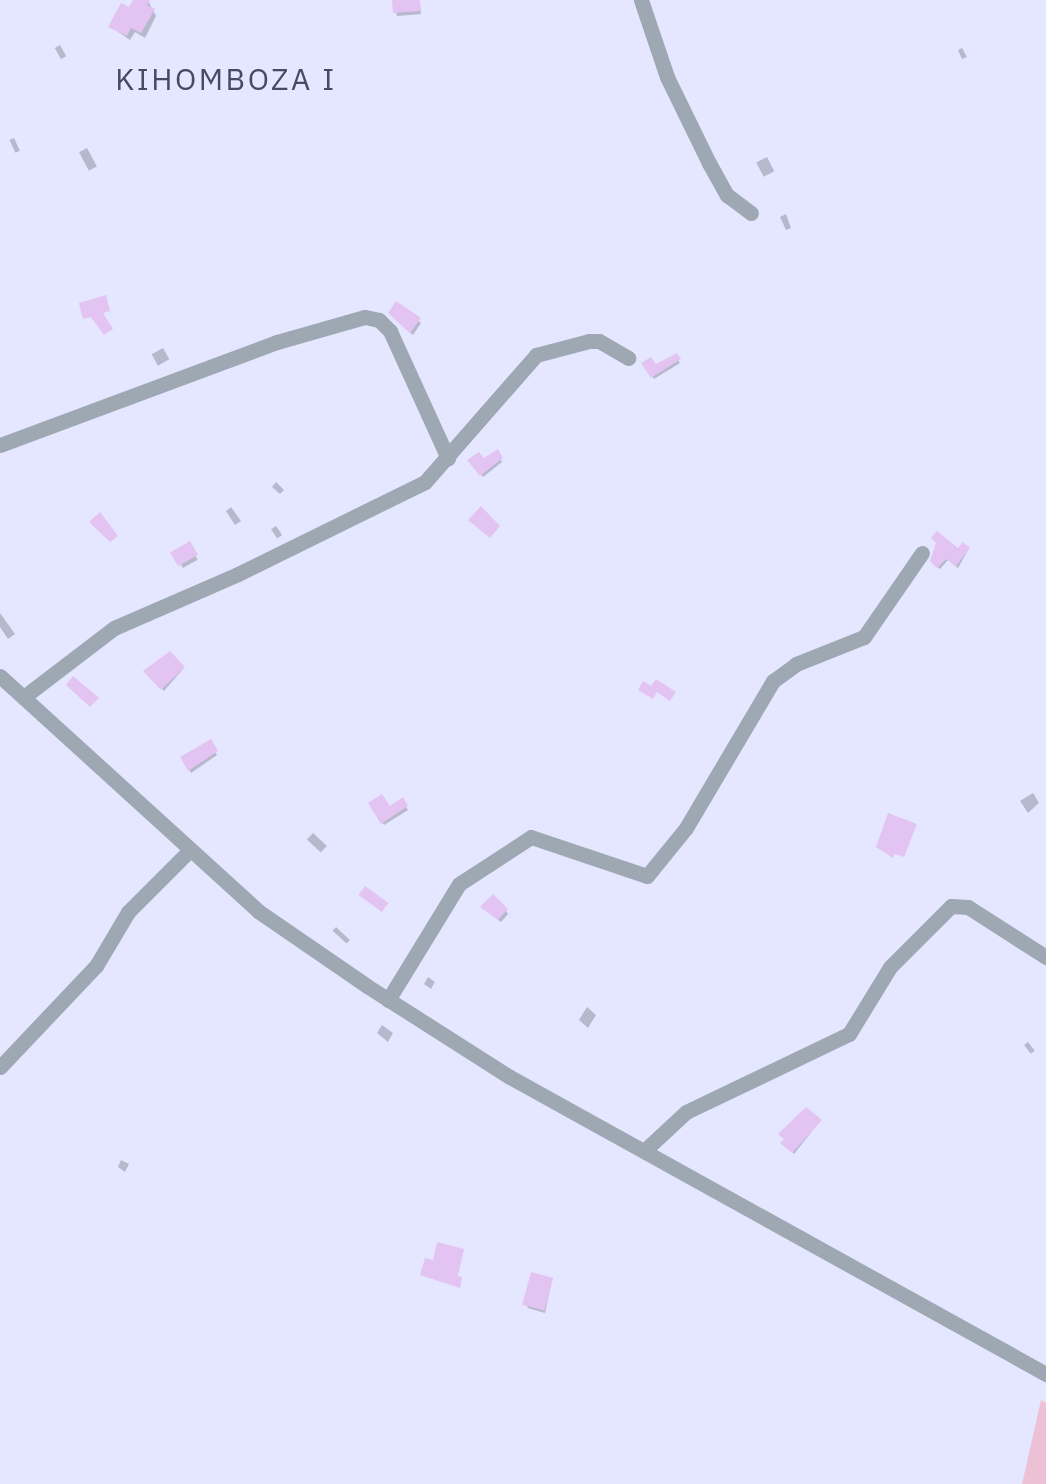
<!DOCTYPE html>
<html>
<head>
<meta charset="utf-8">
<style>
	body { margin:0 }
	#map { position:relative; width:1046px; height:1484px; overflow:hidden; background:#e4e7ff; font-family:"IBM Plex Sans",sans-serif }
	div>[style] { position:absolute }
	.green>* { inset:0; background:#ecc1d5 }
	.shadow>* { inset:0; background:#0003; transform-origin:0 0 }
	.building>* { inset:0; background:#e2c3f2; transform-origin:0 0 }
	.minor>* { height:15px; margin:-7.5px; padding:0 7.5px; transform-origin:7.5px; border-radius:7.5px; background:#9ea8b2 }
	span { translate:-50% -50%; white-space:nowrap; text-align:center; line-height:1.15; -webkit-text-stroke:10px #e4e7ff; paint-order:stroke }
	.quarter-label { font-size:30px; color:#474a62; letter-spacing:2.5px }
</style>
</head>
<body>
<div id="map">
	<div class="green">
		<div style="clip-path:polygon(1041px 1400px,1046px 1403px,1046px 1484px,1022px 1484px)"></div>
	</div>
	<div class="shadow">
		<div style="clip-path:polygon(136px 0,148px 1px,156px 16px,145px 38px,135px 32px,130px 40px,111px 27px)"></div>
		<div style="clip-path:polygon(394px 0,419px 0,421px 14px,397px 16px)"></div>
		<div style="left:60px;top:45px;width:13px;height:6px;rotate:61deg"></div>
		<div style="clip-path:polygon(962px 48px,967px 57px,962px 59px,958px 50px)"></div>
		<div style="left:14px;top:138px;width:14px;height:5px;rotate:65deg"></div>
		<div style="left:87px;top:148px;width:21px;height:9px;rotate:62deg"></div>
		<div style="left:767px;top:157px;width:16px;height:12px;rotate:63deg"></div>
		<div style="clip-path:polygon(786px 214px,791px 228px,786px 230px,780px 217px)"></div>
		<div style="clip-path:polygon(396px 304px,421px 323px,413px 335px,392px 316px)"></div>
		<div style="left:163px;top:348px;width:13px;height:13px;rotate:61deg"></div>
		<div style="clip-path:polygon(676px 357px,680px 363px,654px 379px,645px 364px,655px 367px)"></div>
		<div style="clip-path:polygon(497px 453px,502px 462px,483px 477px,471px 461px,483px 462px)"></div>
		<div style="clip-path:polygon(276px 482px,284px 490px,280px 494px,272px 487px)"></div>
		<div style="clip-path:polygon(231px 507px,241px 521px,235px 525px,226px 511px)"></div>
		<div style="left:276px;top:526px;width:11px;height:6px;rotate:56deg"></div>
		<div style="left:189px;top:544px;width:18px;height:17px;rotate:61deg"></div>
		<div style="clip-path:polygon(968px 550px,958px 568px,948px 560px,940px 569px,935px 564px)"></div>
		<div style="clip-path:polygon(0 613px,15px 634px,8px 639px,0 627px)"></div>
		<div style="clip-path:polygon(183px 669px,164px 691px,148px 674px)"></div>
		<div style="clip-path:polygon(210px 743px,217px 755px,191px 773px,183px 758px)"></div>
		<div style="clip-path:polygon(1033px 793px,1039px 803px,1028px 813px,1020px 801px)"></div>
		<div style="clip-path:polygon(402px 801px,408px 810px,384px 825px,371px 804px,389px 809px)"></div>
		<div style="left:313px;top:833px;width:19px;height:9px;rotate:43deg"></div>
		<div style="clip-path:polygon(483px 908px,506px 911px,508px 914px,501px 922px)"></div>
		<div style="left:336px;top:927px;width:19px;height:5px;rotate:43deg"></div>
		<div style="clip-path:polygon(428px 977px,435px 982px,431px 989px,424px 984px)"></div>
		<div style="clip-path:polygon(587px 1007px,596px 1015px,588px 1028px,579px 1020px)"></div>
		<div style="clip-path:polygon(382px 1025px,393px 1033px,388px 1042px,377px 1033px)"></div>
		<div style="left:1028px;top:1042px;width:11px;height:5px;rotate:52deg"></div>
		<div style="clip-path:polygon(820px 1121px,794px 1154px,785px 1146px)"></div>
		<div style="clip-path:polygon(121px 1160px,129px 1164px,125px 1172px,118px 1167px)"></div>
		<div style="clip-path:polygon(552px 1280px,545px 1313px,528px 1308px,526px 1305px)"></div>
	</div>
	<div class="building">
		<div style="clip-path:polygon(133px 0,150px 0,147px 5px,155px 9px,141px 33px,131px 28px,127px 36px,108px 27px,121px 3px,129px 7px)"></div>
		<div style="clip-path:polygon(392px 0,420px 0,421px 11px,393px 13px)"></div>
		<div style="clip-path:polygon(106px 295px,110px 311px,103px 313px,113px 329px,104px 335px,91px 317px,83px 319px,79px 303px)"></div>
		<div style="clip-path:polygon(396px 301px,421px 318px,410px 333px,388px 313px)"></div>
		<div style="clip-path:polygon(677px 353px,681px 359px,651px 378px,641px 363px,651px 357px,656px 364px)"></div>
		<div style="clip-path:polygon(498px 449px,503px 458px,480px 476px,467px 460px,479px 452px,484px 458px)"></div>
		<div style="clip-path:polygon(481px 506px,500px 526px,490px 538px,468px 520px)"></div>
		<div style="clip-path:polygon(100px 512px,118px 536px,110px 542px,89px 522px)"></div>
		<div style="clip-path:polygon(937px 531px,958px 548px,963px 542px,970px 548px,956px 566px,946px 559px,937px 568px,930px 561px,936px 543px,931px 538px)"></div>
		<div style="left:190px;top:541px;width:16px;height:23px;rotate:60deg"></div>
		<div style="clip-path:polygon(170px 651px,185px 667px,161px 690px,143px 671px)"></div>
		<div style="clip-path:polygon(73px 676px,99px 698px,90px 707px,66px 685px)"></div>
		<div style="clip-path:polygon(656px 679px,676px 692px,670px 701px,657px 692px,653px 699px,638px 690px,643px 681px,651px 686px)"></div>
		<div style="clip-path:polygon(211px 739px,218px 751px,188px 771px,180px 757px)"></div>
		<div style="clip-path:polygon(382px 794px,390px 806px,403px 797px,408px 806px,381px 824px,368px 803px)"></div>
		<div style="clip-path:polygon(888px 813px,917px 824px,904px 857px,895px 854px,893px 858px,876px 847px)"></div>
		<div style="left:365px;top:886px;width:29px;height:11px;rotate:36deg"></div>
		<div style="clip-path:polygon(493px 894px,508px 909px,498px 920px,480px 907px)"></div>
		<div style="clip-path:polygon(806px 1107px,822px 1120px,792px 1153px,780px 1143px,784px 1139px,778px 1134px)"></div>
		<div style="clip-path:polygon(437px 1242px,464px 1249px,458px 1276px,462px 1277px,460px 1288px,420px 1275px,425px 1258px,433px 1260px)"></div>
		<div style="left:531px;top:1272px;width:23px;height:34px;rotate:15deg"></div>
	</div>
	<div class="minor">
		<div style="left:641px;top:0;width:81px;rotate:71.3deg"></div>
		<div style="left:667px;top:77px;width:96px;rotate:64deg"></div>
		<div style="left:709px;top:163px;width:37px;rotate:61deg"></div>
		<div style="left:727px;top:195px;width:30px;rotate:37deg"></div>
		<div style="left:0;top:445px;width:296px;rotate:-20.4deg"></div>
		<div style="left:277px;top:342px;width:91px;rotate:-15.9deg"></div>
		<div style="left:365px;top:317px;width:14px;rotate:12deg"></div>
		<div style="left:379px;top:320px;width:16px;rotate:45deg"></div>
		<div style="left:390px;top:331px;width:140px;rotate:65.5deg"></div>
		<div style="left:0;top:676px;width:349px;rotate:42.3deg"></div>
		<div style="left:258px;top:911px;width:132px;rotate:34.5deg"></div>
		<div style="left:367px;top:986px;width:169px;rotate:32.5deg"></div>
		<div style="left:510px;top:1077px;width:613px;rotate:28.99deg"></div>
		<div style="left:25px;top:696px;width:112px;rotate:-37.4deg"></div>
		<div style="left:114px;top:628px;width:135px;rotate:-23.5deg"></div>
		<div style="left:238px;top:574px;width:208px;rotate:-26.2deg"></div>
		<div style="left:425px;top:482px;width:169px;rotate:-48.8deg"></div>
		<div style="left:536px;top:355px;width:55px;rotate:-14.8deg"></div>
		<div style="left:589px;top:341px;width:10px"></div>
		<div style="left:599px;top:341px;width:34px;rotate:30deg"></div>
		<div style="left:388px;top:1000px;width:136px;rotate:-58.5deg"></div>
		<div style="left:459px;top:884px;width:86px;rotate:-33.1deg"></div>
		<div style="left:531px;top:837px;width:122px;rotate:18.6deg"></div>
		<div style="left:647px;top:876px;width:62px;rotate:-50.9deg"></div>
		<div style="left:686px;top:828px;width:171px;rotate:-59.4deg"></div>
		<div style="left:773px;top:681px;width:29px;rotate:-36deg"></div>
		<div style="left:796px;top:664px;width:73px;rotate:-21.7deg"></div>
		<div style="left:864px;top:637px;width:102px;rotate:-55.4deg"></div>
		<div style="left:0;top:1067px;width:139px;rotate:-46.5deg"></div>
		<div style="left:96px;top:966px;width:63px;rotate:-59.3deg"></div>
		<div style="left:128px;top:912px;width:88px;rotate:-45deg"></div>
		<div style="left:644px;top:1151px;width:57px;rotate:-42.9deg"></div>
		<div style="left:686px;top:1112px;width:181px;rotate:-25.6deg"></div>
		<div style="left:849px;top:1034px;width:79px;rotate:-58.5deg"></div>
		<div style="left:890px;top:967px;width:86px;rotate:-45deg"></div>
		<div style="left:951px;top:906px;width:17px;rotate:3deg"></div>
		<div style="left:968px;top:907px;width:93px;rotate:32.7deg"></div>
	</div>
	<div class="quarter-label">
		<span style="left:226px;top:79px">KIHOMBOZA I</span>
	</div>
</div>
</body>
</html>
